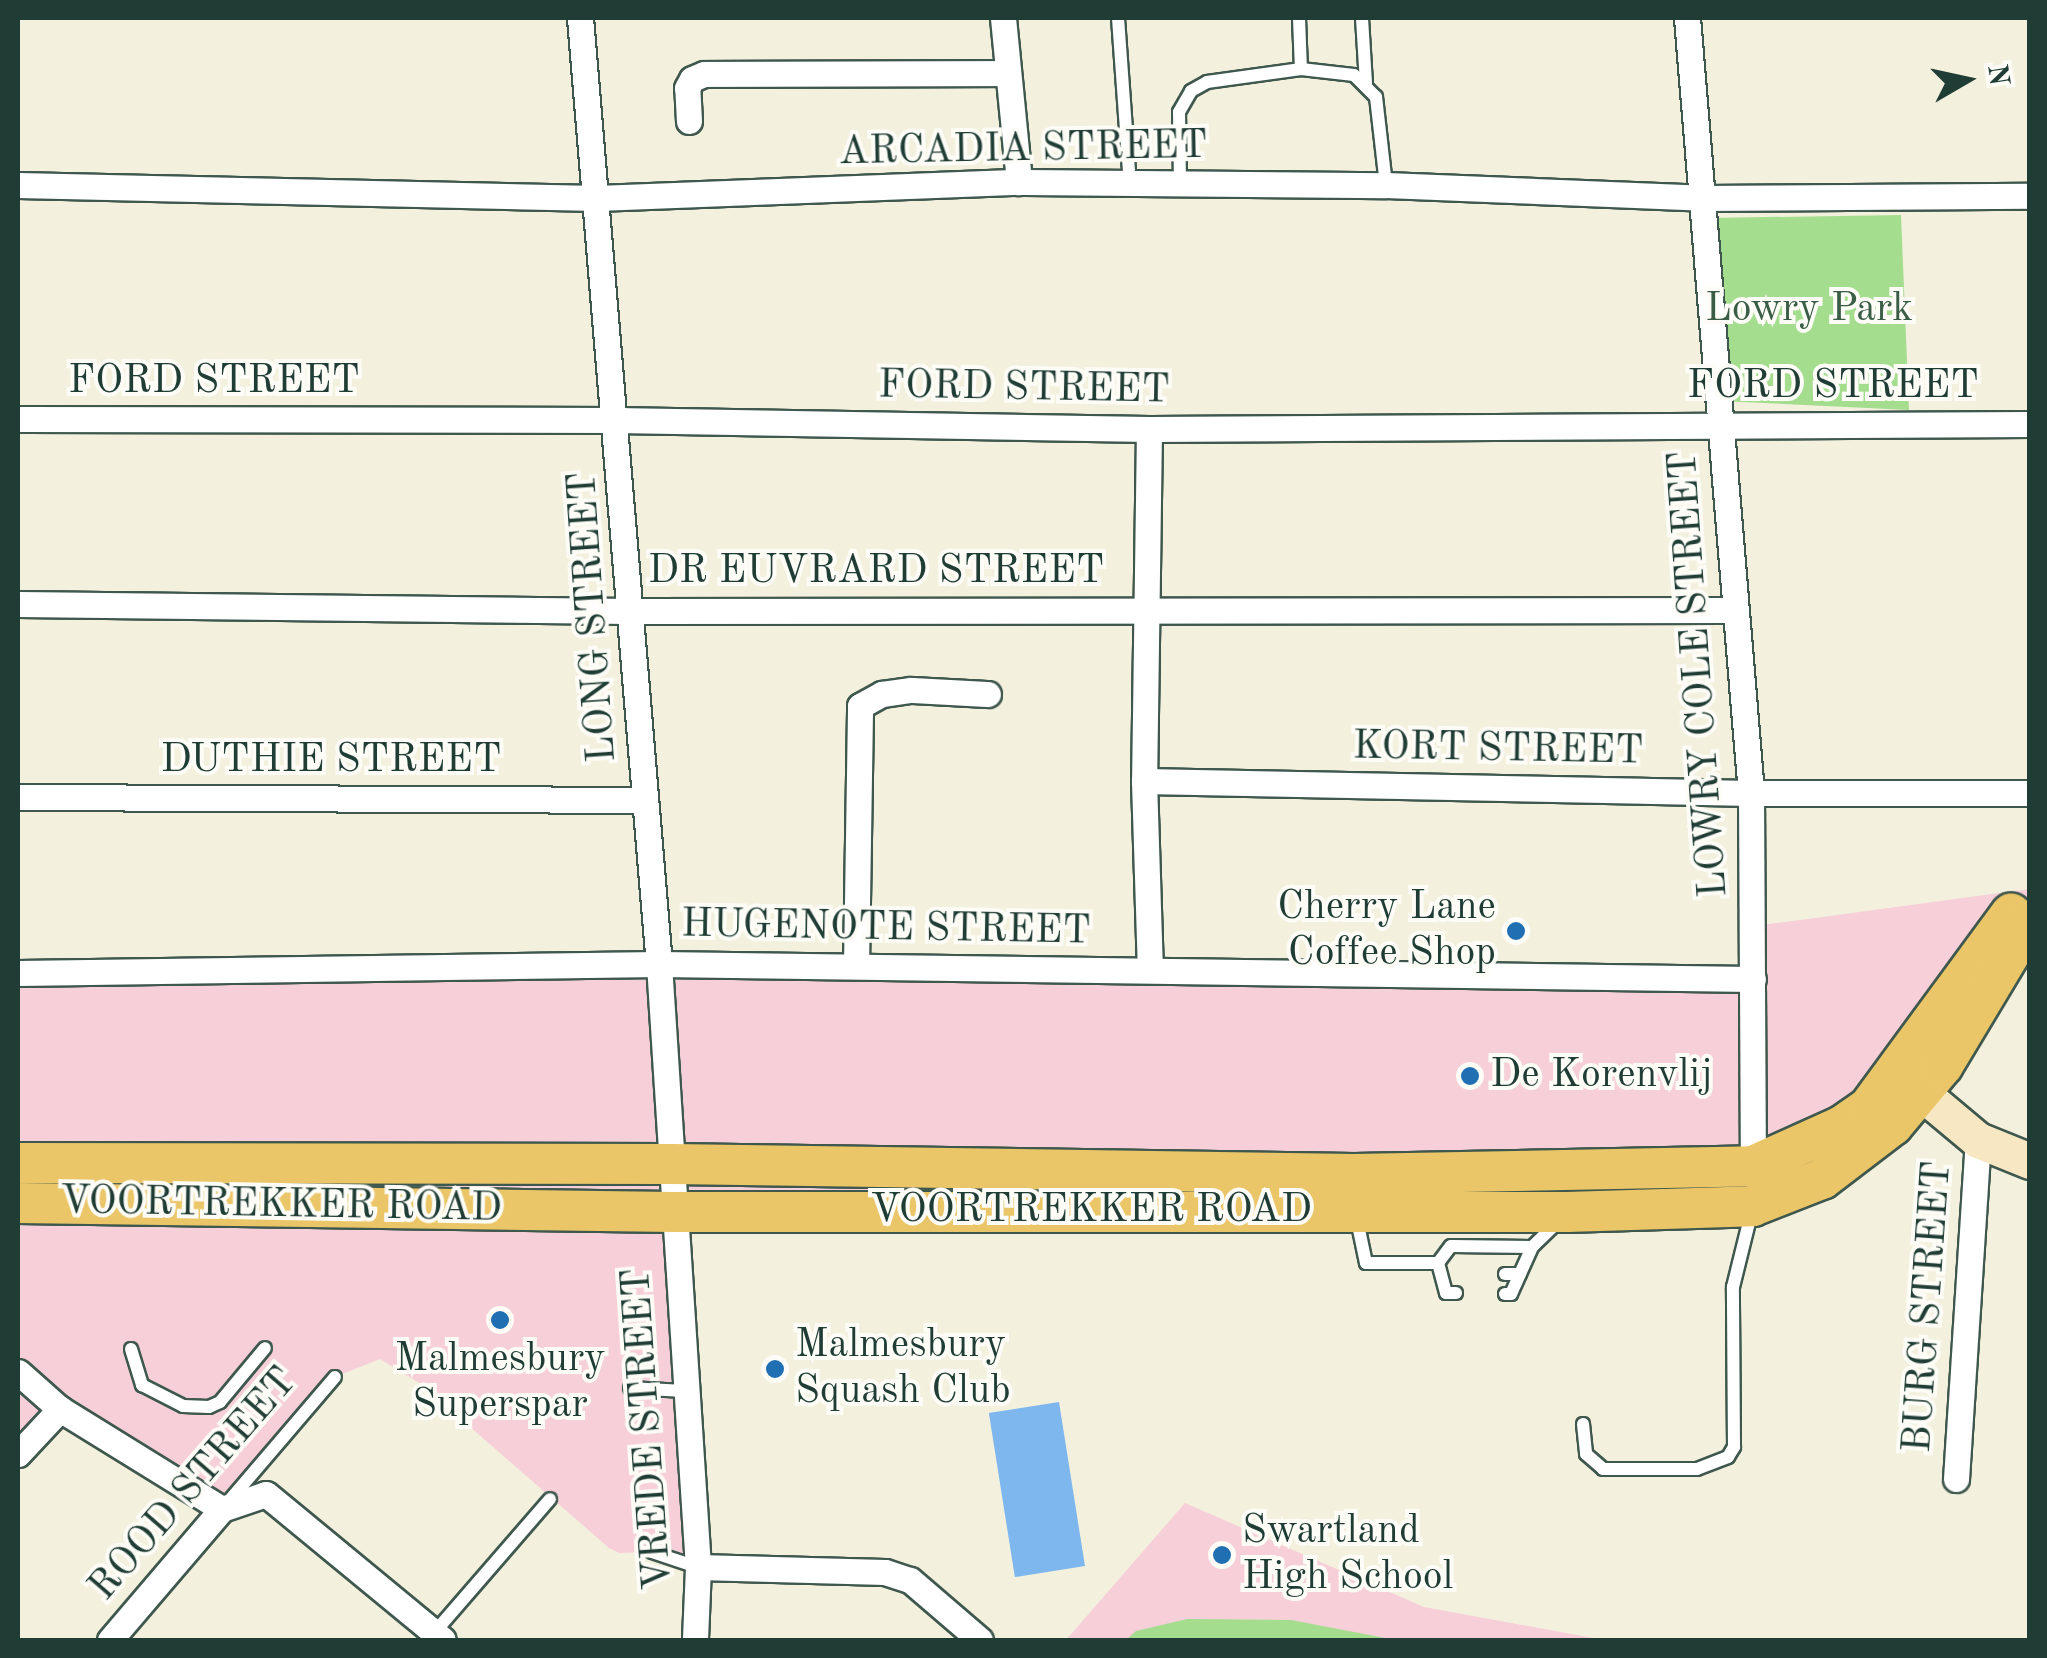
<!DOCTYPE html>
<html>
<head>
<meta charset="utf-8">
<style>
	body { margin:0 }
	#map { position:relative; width:2047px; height:1658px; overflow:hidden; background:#f4f0de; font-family:"Old Standard TT",serif }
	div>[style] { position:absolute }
	.built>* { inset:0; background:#f6cfd9 }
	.green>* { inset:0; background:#a5dd8f }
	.water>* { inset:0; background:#7db7ee; transform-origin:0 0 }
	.roads { filter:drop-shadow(2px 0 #3f584e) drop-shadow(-2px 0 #3f584e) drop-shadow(0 2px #3f584e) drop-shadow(0 -2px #3f584e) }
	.lane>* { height:12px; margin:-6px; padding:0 6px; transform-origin:6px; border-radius:6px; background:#fff }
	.street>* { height:25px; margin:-12.5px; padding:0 12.5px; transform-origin:12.5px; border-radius:12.5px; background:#fff }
	.secondary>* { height:35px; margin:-17.5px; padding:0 17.5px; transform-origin:17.5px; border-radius:17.5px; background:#f7e8c3 }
	.primary>* { height:40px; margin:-20px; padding:0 20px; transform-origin:20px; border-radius:20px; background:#ebc669 }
	.dots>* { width:28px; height:28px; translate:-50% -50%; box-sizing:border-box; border:5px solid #fdfcf7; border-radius:50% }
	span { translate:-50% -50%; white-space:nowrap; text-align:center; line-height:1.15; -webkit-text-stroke:8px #fdfcf7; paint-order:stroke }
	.street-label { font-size:40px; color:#1f3d34 }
	.park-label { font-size:40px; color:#3a5d46 }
	.poi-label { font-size:40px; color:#1f3d34 }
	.right { translate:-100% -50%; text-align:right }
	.left { translate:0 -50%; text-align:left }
	.frame { position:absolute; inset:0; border:20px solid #1f3d34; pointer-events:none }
	.north { position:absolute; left:1917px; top:30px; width:100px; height:100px; -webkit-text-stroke:8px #fdfcf7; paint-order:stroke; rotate:81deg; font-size:28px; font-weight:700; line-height:40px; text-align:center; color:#1f3d34 }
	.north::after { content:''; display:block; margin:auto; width:35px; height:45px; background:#1f3d34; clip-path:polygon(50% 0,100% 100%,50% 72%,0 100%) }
</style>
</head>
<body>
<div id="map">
	<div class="built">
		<div style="clip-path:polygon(2029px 889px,2029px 920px,1787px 1195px,674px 1212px,698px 1567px,652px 1552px,619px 1553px,609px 1548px,421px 1384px,380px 1359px,335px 1377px,222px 1509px,60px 1409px,18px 1454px,18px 973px,1753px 979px,1755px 926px)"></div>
		<div style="clip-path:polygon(1185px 1503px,1424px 1607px,1604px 1640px,1066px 1640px)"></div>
	</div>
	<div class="green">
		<div style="clip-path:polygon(1901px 215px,1909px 410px,1720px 401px,1706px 218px)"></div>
		<div style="clip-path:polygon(1187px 1619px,1291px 1620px,1396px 1640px,1126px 1640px,1136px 1631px)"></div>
	</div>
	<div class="water">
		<div style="left:1059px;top:1402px;width:166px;height:71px;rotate:81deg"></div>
	</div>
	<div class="roads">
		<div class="lane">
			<div style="left:1118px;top:18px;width:167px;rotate:85.9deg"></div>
			<div style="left:1299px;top:18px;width:51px;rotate:87.8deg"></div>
			<div style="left:1362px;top:18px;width:66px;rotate:86.5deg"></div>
			<div style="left:1180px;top:184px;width:72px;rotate:-90.8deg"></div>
			<div style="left:1179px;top:112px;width:24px;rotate:-60deg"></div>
			<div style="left:1191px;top:91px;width:18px;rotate:-29deg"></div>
			<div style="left:1207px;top:82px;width:95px;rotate:-7.9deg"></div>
			<div style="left:1301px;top:69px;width:53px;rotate:6.5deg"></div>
			<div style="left:1354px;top:75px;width:31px;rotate:45deg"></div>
			<div style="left:1376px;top:97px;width:89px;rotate:83.5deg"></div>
			<div style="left:1357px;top:1220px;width:44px;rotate:78.2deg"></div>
			<div style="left:1366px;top:1263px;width:72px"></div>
			<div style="left:1438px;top:1263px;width:21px;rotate:-53deg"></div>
			<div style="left:1451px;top:1246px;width:81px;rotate:0.7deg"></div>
			<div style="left:1532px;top:1247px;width:37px;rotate:-44deg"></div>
			<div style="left:1438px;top:1263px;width:31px;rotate:75deg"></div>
			<div style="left:1446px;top:1293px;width:10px"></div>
			<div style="left:1505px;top:1274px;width:15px"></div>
			<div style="left:1505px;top:1294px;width:6px"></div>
			<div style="left:1511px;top:1294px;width:51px;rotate:-65.9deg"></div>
			<div style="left:131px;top:1349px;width:38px;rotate:73deg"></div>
			<div style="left:142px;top:1385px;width:46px;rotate:27.1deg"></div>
			<div style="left:183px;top:1406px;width:26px;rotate:2deg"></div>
			<div style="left:209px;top:1407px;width:12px;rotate:-24deg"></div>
			<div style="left:220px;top:1402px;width:70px;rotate:-50.2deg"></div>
			<div style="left:630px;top:1388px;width:53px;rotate:3.2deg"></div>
			<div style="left:1583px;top:1424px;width:30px;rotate:84deg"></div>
			<div style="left:1586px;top:1454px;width:23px;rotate:41deg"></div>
			<div style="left:1603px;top:1469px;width:94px"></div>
			<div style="left:1697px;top:1469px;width:33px;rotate:-21deg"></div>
			<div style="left:1728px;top:1457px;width:12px;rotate:-59deg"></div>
			<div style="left:1734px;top:1447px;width:160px;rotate:-90.4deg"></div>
			<div style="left:1733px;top:1287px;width:79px;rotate:-76.1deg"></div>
			<div style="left:229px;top:1501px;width:163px;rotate:-49.5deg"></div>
			<div style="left:652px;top:1552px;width:47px;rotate:18.4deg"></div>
			<div style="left:434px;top:1633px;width:177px;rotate:-49.1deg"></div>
		</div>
		<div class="street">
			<div style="left:580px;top:18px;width:949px;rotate:85.23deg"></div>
			<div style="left:659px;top:964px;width:604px;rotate:86.3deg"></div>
			<div style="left:698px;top:1567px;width:73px;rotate:92.4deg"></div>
			<div style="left:1003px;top:18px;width:165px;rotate:84.4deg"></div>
			<div style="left:1687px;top:18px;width:778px;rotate:85.28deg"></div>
			<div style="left:1751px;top:793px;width:382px;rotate:89.7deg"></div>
			<div style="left:689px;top:121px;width:33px;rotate:-93deg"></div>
			<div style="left:687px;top:88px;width:10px;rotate:-61deg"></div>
			<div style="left:692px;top:79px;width:13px;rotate:-23deg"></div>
			<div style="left:704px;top:74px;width:303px;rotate:-0.2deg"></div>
			<div style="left:18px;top:185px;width:579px;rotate:1.29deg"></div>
			<div style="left:597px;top:198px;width:422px;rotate:-2.2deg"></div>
			<div style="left:1019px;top:182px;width:367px;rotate:0.5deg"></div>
			<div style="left:1386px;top:185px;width:317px;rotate:2.3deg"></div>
			<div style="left:1703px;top:198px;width:327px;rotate:-0.4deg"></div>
			<div style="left:18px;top:419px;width:598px;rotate:0.1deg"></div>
			<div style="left:616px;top:420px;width:533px;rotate:0.97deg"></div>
			<div style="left:1149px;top:429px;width:881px;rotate:-0.33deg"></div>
			<div style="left:1149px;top:429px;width:352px;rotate:90.8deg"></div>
			<div style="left:1144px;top:781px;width:188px;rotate:88.2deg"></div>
			<div style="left:18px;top:604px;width:612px;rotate:0.66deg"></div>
			<div style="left:630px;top:611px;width:1104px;rotate:-0.05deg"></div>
			<div style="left:1144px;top:781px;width:607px;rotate:1.13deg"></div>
			<div style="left:1751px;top:793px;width:279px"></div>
			<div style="left:18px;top:797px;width:627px;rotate:0.27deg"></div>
			<div style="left:856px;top:966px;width:260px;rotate:-89.1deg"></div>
			<div style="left:860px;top:706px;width:25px;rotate:-29deg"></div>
			<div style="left:882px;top:694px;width:29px;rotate:-8deg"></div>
			<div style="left:911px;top:690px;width:77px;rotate:3deg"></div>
			<div style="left:18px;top:973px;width:641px;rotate:-0.8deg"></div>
			<div style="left:659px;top:964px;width:1094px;rotate:0.79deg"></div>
			<div style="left:18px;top:1372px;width:56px;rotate:41.4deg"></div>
			<div style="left:60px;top:1409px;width:190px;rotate:31.7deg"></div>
			<div style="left:18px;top:1454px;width:62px;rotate:-47deg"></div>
			<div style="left:1956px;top:1479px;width:340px;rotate:-86.3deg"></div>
			<div style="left:222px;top:1509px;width:46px;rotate:-18.8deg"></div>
			<div style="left:266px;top:1494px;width:229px;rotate:39.5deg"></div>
			<div style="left:698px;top:1567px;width:187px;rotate:1.5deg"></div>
			<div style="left:885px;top:1572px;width:26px;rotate:18deg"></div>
			<div style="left:910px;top:1580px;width:92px;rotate:40.6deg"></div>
			<div style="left:110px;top:1640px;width:172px;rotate:-49.5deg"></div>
		</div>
		<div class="secondary">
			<div style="left:1899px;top:1074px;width:103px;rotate:39.9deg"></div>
			<div style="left:1978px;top:1140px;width:56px;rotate:22deg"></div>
		</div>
		<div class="primary">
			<div style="left:18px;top:1163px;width:654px;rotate:0.09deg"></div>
			<div style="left:672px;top:1164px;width:682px;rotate:0.84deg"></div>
			<div style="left:1354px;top:1174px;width:399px;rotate:-1.1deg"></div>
			<div style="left:1753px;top:1166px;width:98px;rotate:-24.2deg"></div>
			<div style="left:1842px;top:1126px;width:33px;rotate:-35deg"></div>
			<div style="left:1869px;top:1107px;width:240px;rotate:-53.7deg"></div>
			<div style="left:18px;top:1203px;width:655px;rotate:0.79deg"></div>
			<div style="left:673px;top:1212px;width:894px"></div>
			<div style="left:1567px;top:1212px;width:186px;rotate:-1.8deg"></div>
			<div style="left:1753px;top:1206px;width:74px;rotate:-21.4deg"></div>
			<div style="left:1822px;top:1179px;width:89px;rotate:-37.3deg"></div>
			<div style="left:1893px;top:1125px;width:78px;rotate:-50.2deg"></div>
			<div style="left:1943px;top:1065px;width:169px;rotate:-59deg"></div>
		</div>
	</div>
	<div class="dots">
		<div style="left:1516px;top:931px;background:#1f6fb2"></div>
		<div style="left:1470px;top:1076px;background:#1f6fb2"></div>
		<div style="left:500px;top:1320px;background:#1f6fb2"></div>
		<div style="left:775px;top:1369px;background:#1f6fb2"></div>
		<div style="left:1222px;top:1555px;background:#1f6fb2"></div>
	</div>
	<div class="street-label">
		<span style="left:1023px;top:150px;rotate:-1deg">ARCADIA STREET</span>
		<span style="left:214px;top:382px">FORD STREET</span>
		<span style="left:1833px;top:387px">FORD STREET</span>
		<span style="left:1024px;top:389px;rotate:1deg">FORD STREET</span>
		<span style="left:876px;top:572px">DR EUVRARD STREET</span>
		<span style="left:594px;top:617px;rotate:-94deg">LONG STREET</span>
		<span style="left:1700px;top:674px;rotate:-94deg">LOWRY COLE STREET</span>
		<span style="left:1498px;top:750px;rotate:1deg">KORT STREET</span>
		<span style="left:331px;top:761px">DUTHIE STREET</span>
		<span style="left:886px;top:929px;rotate:1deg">HUGENOTE STREET</span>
		<span style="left:281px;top:1206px;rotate:1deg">VOORTREKKER ROAD</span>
		<span style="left:1091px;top:1211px">VOORTREKKER ROAD</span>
		<span style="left:1929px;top:1307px;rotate:-86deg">BURG STREET</span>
		<span style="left:649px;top:1429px;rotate:-94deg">VREDE STREET</span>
		<span style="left:194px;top:1485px;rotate:-49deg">ROOD STREET</span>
	</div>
	<div class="park-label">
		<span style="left:1809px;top:310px">Lowry Park</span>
	</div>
	<div class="poi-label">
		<span class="right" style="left:1496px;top:931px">Cherry Lane<br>Coffee Shop</span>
		<span class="left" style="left:1490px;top:1076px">De Korenvlij</span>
		<span class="left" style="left:795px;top:1369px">Malmesbury<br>Squash Club</span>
		<span style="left:500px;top:1383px">Malmesbury<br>Superspar</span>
		<span class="left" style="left:1242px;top:1555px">Swartland<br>High School</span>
	</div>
	<div class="frame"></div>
	<div class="north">N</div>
</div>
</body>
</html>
